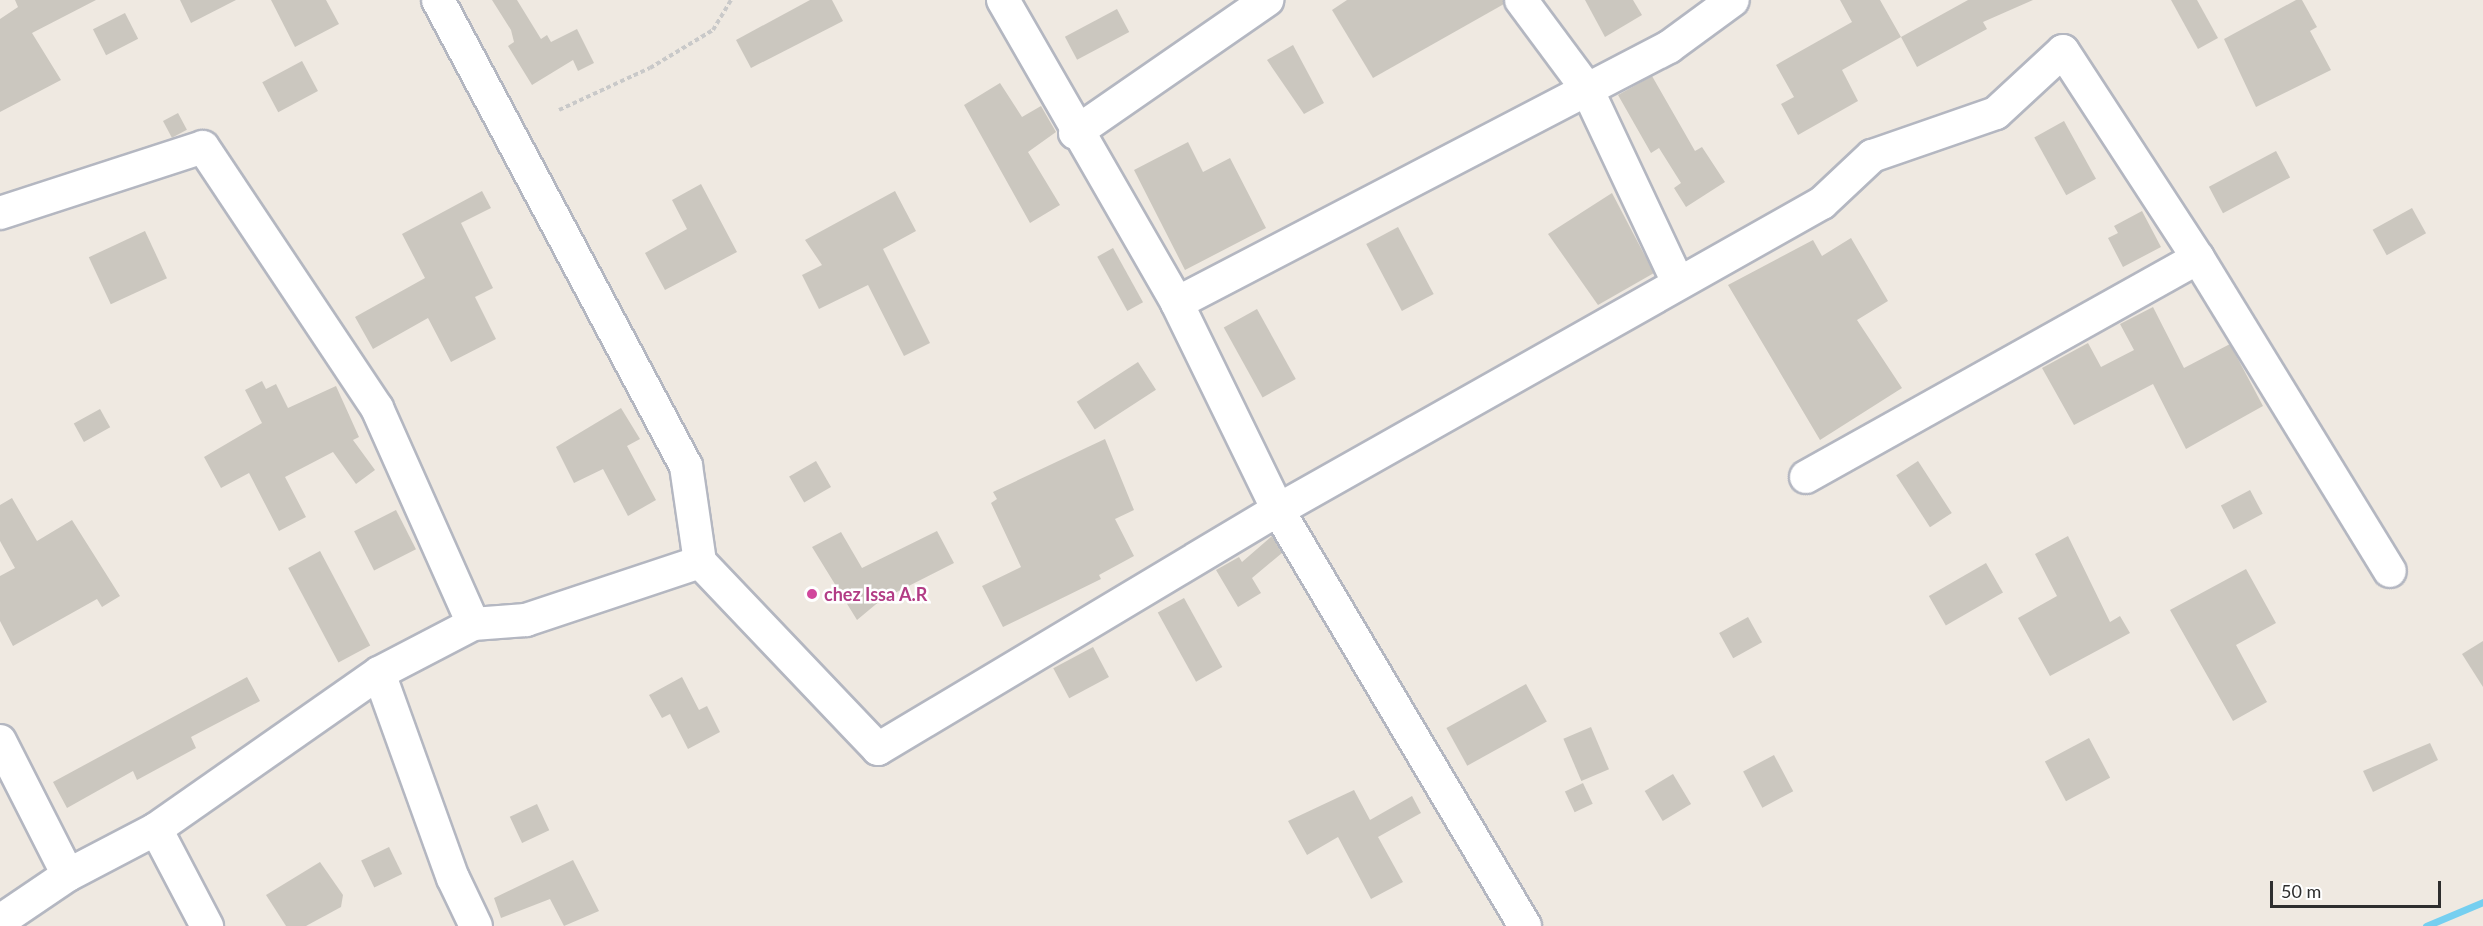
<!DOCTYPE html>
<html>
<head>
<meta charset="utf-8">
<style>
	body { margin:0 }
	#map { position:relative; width:2483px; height:926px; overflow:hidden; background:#efe9e1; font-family:Lato,sans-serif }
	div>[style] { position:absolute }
	.stream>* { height:7px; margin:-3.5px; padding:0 3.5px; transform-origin:3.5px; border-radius:3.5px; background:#75cff0 }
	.building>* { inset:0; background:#cbc7bf; transform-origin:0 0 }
	.path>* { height:4px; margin-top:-2px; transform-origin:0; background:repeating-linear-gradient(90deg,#c9c9c9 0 4.5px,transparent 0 7.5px) }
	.roads { filter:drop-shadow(2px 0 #b4b7c1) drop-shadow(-2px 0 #b4b7c1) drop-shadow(0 2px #b4b7c1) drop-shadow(0 -2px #b4b7c1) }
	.minor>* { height:32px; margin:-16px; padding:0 16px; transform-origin:16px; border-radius:16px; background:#fff }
	.dots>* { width:16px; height:16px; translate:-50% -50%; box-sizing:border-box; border:3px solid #fff; border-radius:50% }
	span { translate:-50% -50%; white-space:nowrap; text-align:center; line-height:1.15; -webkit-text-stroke:5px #fff; paint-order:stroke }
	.hotel-label { font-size:18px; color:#b23c85; font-weight:700 }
	.left { translate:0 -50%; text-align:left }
	.scale { position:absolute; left:2270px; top:881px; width:171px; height:27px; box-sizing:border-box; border:3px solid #2e2e2e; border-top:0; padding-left:8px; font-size:18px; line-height:21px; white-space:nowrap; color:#2e2e2e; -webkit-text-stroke:4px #fff; paint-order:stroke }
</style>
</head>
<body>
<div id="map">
	<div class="stream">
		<div style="left:2426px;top:926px;width:62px;rotate:-22.8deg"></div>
	</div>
	<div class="building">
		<div style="clip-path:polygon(15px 0,96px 0,32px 33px,61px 80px,0 112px,0 19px,18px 7px)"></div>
		<div style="clip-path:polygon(180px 0,236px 0,191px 23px)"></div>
		<div style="clip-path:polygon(271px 0,326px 0,339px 24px,295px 47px)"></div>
		<div style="clip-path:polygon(492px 0,517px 0,541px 39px,547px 35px,551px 42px,577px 29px,594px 63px,578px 71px,573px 60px,532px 85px,508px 46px,514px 42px,511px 30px)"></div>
		<div style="clip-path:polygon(810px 0,832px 0,843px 21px,751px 68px,736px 40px)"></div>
		<div style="clip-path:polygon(1347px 0,1503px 0,1504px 4px,1373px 78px,1332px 10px)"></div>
		<div style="clip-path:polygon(1585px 0,1633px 0,1642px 15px,1605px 37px)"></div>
		<div style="clip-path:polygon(1840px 0,1880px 0,1901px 37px,1842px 70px,1858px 101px,1798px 135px,1781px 104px,1794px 97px,1776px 65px,1852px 22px)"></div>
		<div style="clip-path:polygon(1968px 0,2033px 0,1983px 22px,1987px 29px,1917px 67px,1901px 37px)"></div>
		<div style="clip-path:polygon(2171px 0,2197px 0,2218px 38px,2198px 49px)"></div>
		<div style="clip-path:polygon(2296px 0,2302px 0,2317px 27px,2310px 31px,2331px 70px,2256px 107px,2224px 39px)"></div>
		<div style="left:1117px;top:9px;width:26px;height:59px;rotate:62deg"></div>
		<div style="left:125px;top:13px;width:29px;height:36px;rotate:63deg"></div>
		<div style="clip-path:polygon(1293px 45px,1324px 103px,1304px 114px,1267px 60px)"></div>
		<div style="left:302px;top:61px;width:34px;height:45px;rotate:62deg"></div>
		<div style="clip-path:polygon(1652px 76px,1695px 151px,1702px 147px,1725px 182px,1686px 207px,1674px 188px,1681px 183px,1659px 148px,1651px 153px,1618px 95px)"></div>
		<div style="clip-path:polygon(1000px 83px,1022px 117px,1041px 106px,1056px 132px,1028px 152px,1060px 205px,1030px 223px,964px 105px)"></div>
		<div style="left:178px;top:113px;width:19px;height:17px;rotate:62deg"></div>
		<div style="left:2064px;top:121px;width:66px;height:34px;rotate:61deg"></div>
		<div style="clip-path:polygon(1188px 142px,1203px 172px,1230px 158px,1266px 228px,1185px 270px,1134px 170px)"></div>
		<div style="left:2276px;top:151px;width:30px;height:76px;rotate:62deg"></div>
		<div style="clip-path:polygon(701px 184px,737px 252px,665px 290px,645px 253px,687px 229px,672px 200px)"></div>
		<div style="clip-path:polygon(482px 191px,491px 208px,461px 223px,493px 288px,475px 297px,496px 339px,451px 362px,428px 318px,373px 349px,355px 317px,425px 278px,402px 234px)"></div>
		<div style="clip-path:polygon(895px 191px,916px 231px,883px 249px,930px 343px,904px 356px,868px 285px,819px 309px,802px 275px,822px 265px,805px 240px)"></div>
		<div style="clip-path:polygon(1612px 193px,1654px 273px,1598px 305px,1548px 234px)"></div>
		<div style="left:2412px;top:208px;width:29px;height:45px;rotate:61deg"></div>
		<div style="clip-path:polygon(2142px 211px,2161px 247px,2123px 267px,2108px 238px,2118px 233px,2114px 226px)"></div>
		<div style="left:1398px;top:227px;width:76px;height:36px;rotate:62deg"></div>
		<div style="left:145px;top:231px;width:52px;height:62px;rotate:65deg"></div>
		<div style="clip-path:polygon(1851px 238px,1888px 301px,1857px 320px,1902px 388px,1820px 440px,1728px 285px,1813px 240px,1822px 256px)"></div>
		<div style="left:1113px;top:248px;width:62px;height:18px;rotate:61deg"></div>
		<div style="clip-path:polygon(2153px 307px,2184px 368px,2230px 344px,2263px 406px,2186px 449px,2153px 384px,2074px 425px,2042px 368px,2088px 343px,2101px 367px,2134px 350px,2120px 324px)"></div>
		<div style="left:1257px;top:309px;width:80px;height:38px;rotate:61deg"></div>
		<div style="left:1138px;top:362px;width:33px;height:73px;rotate:57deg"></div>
		<div style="clip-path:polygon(262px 381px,266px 389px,276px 384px,288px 408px,336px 386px,359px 437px,353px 440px,375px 470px,356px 484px,333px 452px,285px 477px,306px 517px,279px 531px,249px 473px,221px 488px,204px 457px,262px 423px,245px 390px)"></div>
		<div style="clip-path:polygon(621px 408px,640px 439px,627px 446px,656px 500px,628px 516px,603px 469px,574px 483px,556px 447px)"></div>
		<div style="left:100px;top:409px;width:21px;height:30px;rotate:61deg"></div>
		<div style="clip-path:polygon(1105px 439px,1134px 510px,1115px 519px,1134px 556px,1099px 575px,1101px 579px,1003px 627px,982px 586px,1021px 567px,991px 503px,997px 499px,993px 492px)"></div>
		<div style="left:816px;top:461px;width:30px;height:31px;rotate:60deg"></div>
		<div style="left:1918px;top:461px;width:62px;height:26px;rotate:57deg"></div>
		<div style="left:2250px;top:490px;width:27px;height:33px;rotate:62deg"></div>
		<div style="clip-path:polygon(12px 498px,37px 541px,72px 520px,120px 596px,102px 607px,97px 599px,13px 646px,0 621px,0 576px,15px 568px,0 541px,0 505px)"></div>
		<div style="left:396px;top:510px;width:44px;height:47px;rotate:63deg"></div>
		<div style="clip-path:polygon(937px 531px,954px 563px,881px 600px,857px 620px,812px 547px,841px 532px,862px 568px)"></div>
		<div style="clip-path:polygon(1272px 536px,1282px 553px,1252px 578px,1261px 593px,1238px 607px,1216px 570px,1239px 557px,1242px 562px)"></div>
		<div style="clip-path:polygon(2068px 536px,2110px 622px,2120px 616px,2130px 633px,2050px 676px,2018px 618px,2057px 596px,2035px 554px)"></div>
		<div style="left:320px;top:551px;width:107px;height:36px;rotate:62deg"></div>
		<div style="left:1986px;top:563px;width:34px;height:66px;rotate:60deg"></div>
		<div style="clip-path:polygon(2246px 569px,2276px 623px,2236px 645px,2267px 702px,2233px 721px,2170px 610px)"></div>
		<div style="left:1184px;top:598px;width:79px;height:30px;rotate:61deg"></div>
		<div style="left:1748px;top:617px;width:29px;height:33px;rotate:61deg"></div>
		<div style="clip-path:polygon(2483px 641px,2483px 687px,2462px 654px)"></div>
		<div style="left:1093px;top:647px;width:34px;height:45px;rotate:62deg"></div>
		<div style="clip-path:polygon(247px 677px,260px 701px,191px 737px,196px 748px,137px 780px,133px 771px,67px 808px,53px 782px)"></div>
		<div style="clip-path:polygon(682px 677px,699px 710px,707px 706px,720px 732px,688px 749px,670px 714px,662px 718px,649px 695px)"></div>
		<div style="left:1526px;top:684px;width:43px;height:91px;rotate:61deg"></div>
		<div style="left:1591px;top:727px;width:46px;height:30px;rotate:67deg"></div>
		<div style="left:2089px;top:738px;width:45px;height:50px;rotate:62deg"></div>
		<div style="clip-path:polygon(2430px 743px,2438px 760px,2373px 792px,2363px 771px)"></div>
		<div style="left:1774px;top:755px;width:41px;height:35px;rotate:62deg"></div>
		<div style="left:1673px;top:774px;width:35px;height:33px;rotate:59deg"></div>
		<div style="left:1583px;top:783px;width:23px;height:20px;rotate:65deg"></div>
		<div style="clip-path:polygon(1354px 790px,1370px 820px,1412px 796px,1421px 813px,1378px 837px,1403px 882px,1371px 899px,1338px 837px,1307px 855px,1288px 821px)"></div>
		<div style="left:537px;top:804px;width:29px;height:30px;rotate:65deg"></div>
		<div style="left:389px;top:847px;width:30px;height:31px;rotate:64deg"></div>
		<div style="clip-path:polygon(573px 860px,599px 911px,564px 926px,550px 899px,501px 918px,494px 898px)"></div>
		<div style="clip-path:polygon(320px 862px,343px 895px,341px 907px,306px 926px,286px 926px,266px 895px)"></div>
	</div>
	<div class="path">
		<div style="left:559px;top:110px;width:100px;rotate:-24.8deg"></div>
		<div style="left:650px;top:68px;width:74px;rotate:-31.1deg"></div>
		<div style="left:713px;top:30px;width:35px;rotate:-59deg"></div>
	</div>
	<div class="roads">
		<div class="minor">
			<div style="left:438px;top:0;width:528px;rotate:61.98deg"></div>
			<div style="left:686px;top:466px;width:97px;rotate:81.7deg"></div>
			<div style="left:700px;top:562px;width:258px;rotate:46.4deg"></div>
			<div style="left:878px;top:749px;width:466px;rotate:-30.9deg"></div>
			<div style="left:1278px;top:510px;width:484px;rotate:59.3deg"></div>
			<div style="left:1003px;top:0;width:349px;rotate:60.1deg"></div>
			<div style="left:1177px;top:303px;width:230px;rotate:64deg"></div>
			<div style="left:1278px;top:510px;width:625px;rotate:-29.44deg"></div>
			<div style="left:1822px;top:203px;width:69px;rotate:-43.2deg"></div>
			<div style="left:1872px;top:156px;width:131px;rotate:-19.1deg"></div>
			<div style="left:1996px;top:113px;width:91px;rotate:-42.8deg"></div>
			<div style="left:2063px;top:51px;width:247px;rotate:56.9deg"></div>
			<div style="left:2198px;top:258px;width:367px;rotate:58.5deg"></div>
			<div style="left:1521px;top:0;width:111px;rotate:53.4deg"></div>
			<div style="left:1587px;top:89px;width:213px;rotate:64.8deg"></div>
			<div style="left:1075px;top:133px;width:234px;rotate:-34.7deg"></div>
			<div style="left:0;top:213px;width:213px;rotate:-18deg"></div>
			<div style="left:203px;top:147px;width:314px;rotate:56.3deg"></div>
			<div style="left:377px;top:408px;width:236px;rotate:66deg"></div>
			<div style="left:1177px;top:303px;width:555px;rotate:-27.49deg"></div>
			<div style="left:1669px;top:47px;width:79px;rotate:-36.3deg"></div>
			<div style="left:1806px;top:477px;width:449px;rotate:-29.2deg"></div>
			<div style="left:379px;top:673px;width:218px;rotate:70.2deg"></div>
			<div style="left:453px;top:878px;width:53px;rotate:64.4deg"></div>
			<div style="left:0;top:741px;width:150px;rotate:63.1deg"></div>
			<div style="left:156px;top:829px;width:110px;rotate:62.3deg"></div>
			<div style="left:0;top:921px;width:82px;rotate:-34.1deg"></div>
			<div style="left:68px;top:875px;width:99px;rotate:-27.6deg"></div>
			<div style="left:156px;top:829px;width:272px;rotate:-35deg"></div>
			<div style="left:379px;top:673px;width:106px;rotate:-27.5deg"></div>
			<div style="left:473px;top:624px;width:53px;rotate:-4.3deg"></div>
			<div style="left:526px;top:620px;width:183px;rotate:-18.4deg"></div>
		</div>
	</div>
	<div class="dots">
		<div style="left:812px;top:594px;background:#d1479c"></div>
	</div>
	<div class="hotel-label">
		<span class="left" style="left:824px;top:594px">chez Issa A.R</span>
	</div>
	<div class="scale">50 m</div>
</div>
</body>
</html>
